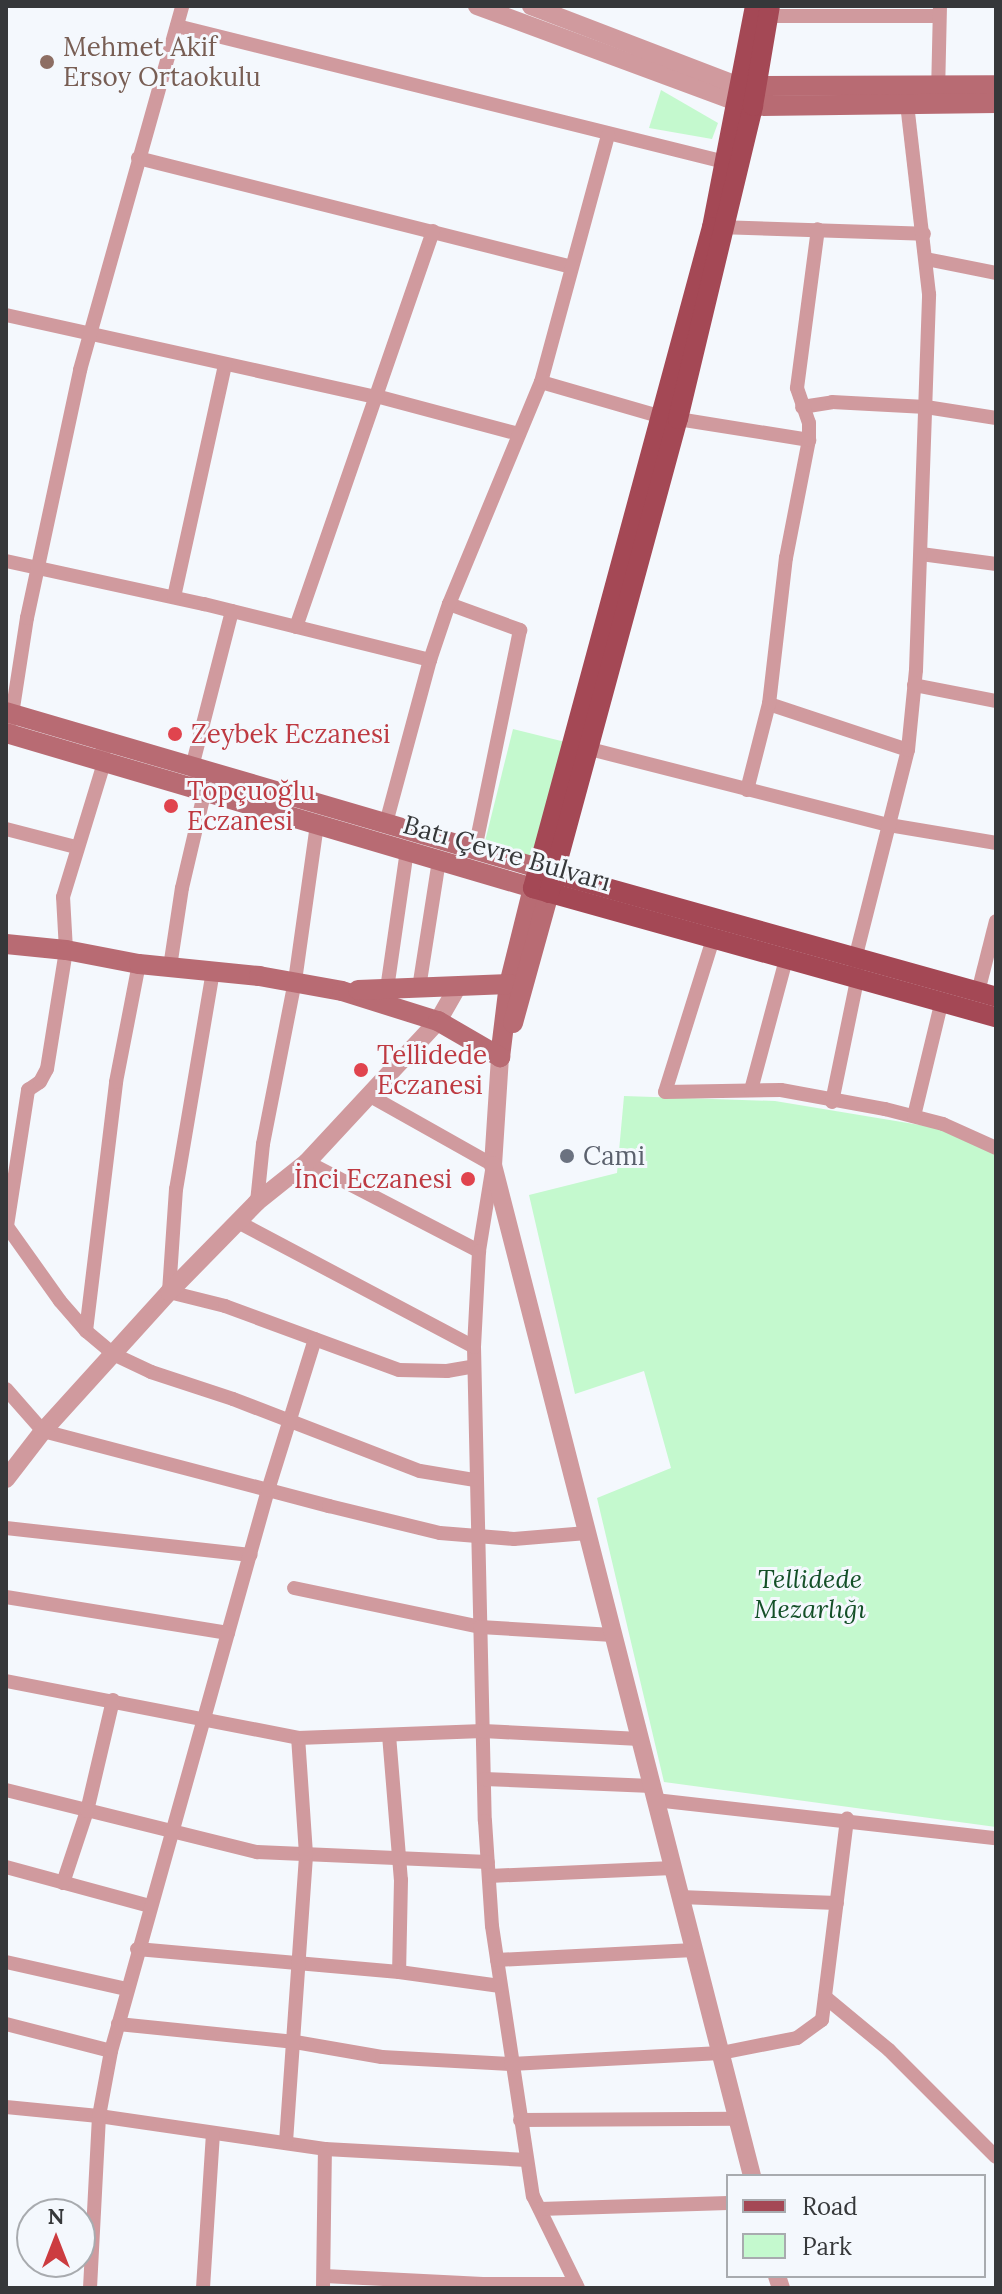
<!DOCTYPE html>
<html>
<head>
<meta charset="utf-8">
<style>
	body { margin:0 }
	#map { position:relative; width:1002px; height:2294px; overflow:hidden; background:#f4f8fd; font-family:Lora,serif }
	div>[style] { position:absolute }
	.green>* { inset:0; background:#c4f9ce; transform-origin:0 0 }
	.minor>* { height:14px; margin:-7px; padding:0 7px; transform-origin:7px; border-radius:7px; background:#d09a9e }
	.tertiary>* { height:18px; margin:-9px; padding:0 9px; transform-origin:9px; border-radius:9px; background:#d09a9e }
	.secondary>* { height:20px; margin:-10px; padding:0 10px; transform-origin:10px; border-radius:10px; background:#b86b73 }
	.primary>* { height:20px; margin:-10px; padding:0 10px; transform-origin:10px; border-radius:10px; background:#a44855 }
	.dots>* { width:22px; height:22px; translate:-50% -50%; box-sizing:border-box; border:4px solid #f4f8fd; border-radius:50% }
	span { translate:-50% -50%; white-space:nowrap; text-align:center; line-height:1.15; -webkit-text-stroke:6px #f4f8fd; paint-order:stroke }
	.education-label { font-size:26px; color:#785e54 }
	.left { translate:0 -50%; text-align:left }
	.health-label { font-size:26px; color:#be3a42 }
	.right { translate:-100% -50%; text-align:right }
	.street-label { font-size:26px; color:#36383a }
	.worship-label { font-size:26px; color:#5b616d }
	.park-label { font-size:26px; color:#145028; font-style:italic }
	.frame { position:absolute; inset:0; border:8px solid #36383a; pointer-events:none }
	.legend { position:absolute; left:726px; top:2174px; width:260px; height:104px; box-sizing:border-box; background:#f4f8fd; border:2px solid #a8abaf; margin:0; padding:10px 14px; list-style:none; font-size:24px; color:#36383a }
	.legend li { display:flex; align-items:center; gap:16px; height:40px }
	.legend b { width:40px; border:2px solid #a8abaf }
	.north { position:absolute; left:16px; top:2198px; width:80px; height:80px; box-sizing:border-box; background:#f4f8fd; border:2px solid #a8abaf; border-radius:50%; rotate:0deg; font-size:22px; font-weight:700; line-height:32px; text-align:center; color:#36383a }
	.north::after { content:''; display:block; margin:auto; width:28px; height:36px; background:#cc3c40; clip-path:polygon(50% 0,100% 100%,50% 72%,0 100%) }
</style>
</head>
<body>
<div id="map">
	<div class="green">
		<div style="clip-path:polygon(661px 90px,718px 123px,712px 139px,649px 128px)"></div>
		<div style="left:513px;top:729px;width:56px;height:121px;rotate:14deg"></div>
		<div style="clip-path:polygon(624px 1096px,775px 1101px,938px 1128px,996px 1153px,996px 1827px,664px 1782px,597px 1498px,671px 1468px,644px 1371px,575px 1394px,529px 1195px,617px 1173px)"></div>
	</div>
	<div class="minor">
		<div style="left:761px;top:16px;width:178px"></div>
		<div style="left:177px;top:26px;width:565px;rotate:13.94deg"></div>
		<div style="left:938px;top:94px;width:88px;rotate:-88.7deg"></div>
		<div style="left:138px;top:158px;width:447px;rotate:14.1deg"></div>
		<div style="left:717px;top:227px;width:207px;rotate:1.9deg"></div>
		<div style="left:926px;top:259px;width:71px;rotate:11.3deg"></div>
		<div style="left:6px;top:315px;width:378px;rotate:12.5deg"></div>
		<div style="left:541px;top:382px;width:126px;rotate:16.1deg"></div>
		<div style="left:376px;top:396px;width:148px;rotate:14.9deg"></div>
		<div style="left:802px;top:407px;width:30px;rotate:-9deg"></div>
		<div style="left:832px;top:402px;width:94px;rotate:3deg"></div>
		<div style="left:926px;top:407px;width:71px;rotate:8.9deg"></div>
		<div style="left:678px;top:419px;width:133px;rotate:9.1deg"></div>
		<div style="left:921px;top:554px;width:76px;rotate:7.6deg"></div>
		<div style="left:6px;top:561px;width:203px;rotate:12.3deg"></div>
		<div style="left:204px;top:604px;width:233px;rotate:13.9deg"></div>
		<div style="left:174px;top:597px;width:238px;rotate:-77.6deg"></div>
		<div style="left:449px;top:604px;width:76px;rotate:20.1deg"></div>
		<div style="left:520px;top:630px;width:224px;rotate:101.6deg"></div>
		<div style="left:296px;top:627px;width:419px;rotate:-70.9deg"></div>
		<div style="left:914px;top:685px;width:84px;rotate:11deg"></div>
		<div style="left:769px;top:704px;width:146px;rotate:18.3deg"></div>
		<div style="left:11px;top:721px;width:104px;rotate:-81.2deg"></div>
		<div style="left:27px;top:618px;width:254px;rotate:-77.9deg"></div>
		<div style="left:80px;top:370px;width:378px;rotate:-74.3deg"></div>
		<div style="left:582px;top:747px;width:317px;rotate:14.3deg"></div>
		<div style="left:889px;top:825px;width:109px;rotate:9.5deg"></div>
		<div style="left:747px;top:790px;width:89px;rotate:-75.7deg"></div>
		<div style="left:769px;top:704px;width:147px;rotate:-83.4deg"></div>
		<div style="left:786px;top:558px;width:120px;rotate:-79deg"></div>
		<div style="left:809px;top:440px;width:17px;rotate:-90deg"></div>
		<div style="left:809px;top:423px;width:37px;rotate:-109deg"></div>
		<div style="left:797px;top:388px;width:160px;rotate:-82.5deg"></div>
		<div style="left:386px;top:823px;width:169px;rotate:-74.9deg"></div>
		<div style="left:430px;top:660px;width:59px;rotate:-71.3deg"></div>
		<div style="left:449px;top:604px;width:240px;rotate:-67.5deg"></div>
		<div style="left:541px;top:382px;width:256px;rotate:-74.8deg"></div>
		<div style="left:6px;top:829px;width:72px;rotate:14.4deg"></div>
		<div style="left:713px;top:939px;width:160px;rotate:107.4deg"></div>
		<div style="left:665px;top:1092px;width:116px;rotate:-1deg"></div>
		<div style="left:781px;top:1090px;width:106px;rotate:10.4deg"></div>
		<div style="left:885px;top:1109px;width:60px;rotate:14.5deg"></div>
		<div style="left:943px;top:1124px;width:58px;rotate:24.4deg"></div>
		<div style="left:170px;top:967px;width:80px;rotate:-81.4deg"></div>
		<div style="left:182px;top:888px;width:101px;rotate:-76.8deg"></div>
		<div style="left:205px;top:790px;width:26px;rotate:-119deg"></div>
		<div style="left:192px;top:767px;width:161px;rotate:-75.6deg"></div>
		<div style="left:213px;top:971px;width:221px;rotate:99.6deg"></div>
		<div style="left:176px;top:1189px;width:103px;rotate:93.9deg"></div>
		<div style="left:169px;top:1292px;width:58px;rotate:14deg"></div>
		<div style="left:225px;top:1306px;width:185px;rotate:20.2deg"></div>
		<div style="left:399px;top:1370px;width:48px;rotate:1.2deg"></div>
		<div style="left:447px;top:1371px;width:27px;rotate:-10deg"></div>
		<div style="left:419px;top:988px;width:130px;rotate:-81.1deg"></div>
		<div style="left:387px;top:989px;width:139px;rotate:-81.8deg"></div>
		<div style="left:978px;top:992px;width:73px;rotate:-75.8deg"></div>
		<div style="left:751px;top:1090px;width:136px;rotate:-75deg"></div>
		<div style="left:832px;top:1102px;width:125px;rotate:-78.4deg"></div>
		<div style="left:857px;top:980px;width:21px;rotate:-95deg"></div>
		<div style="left:855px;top:959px;width:216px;rotate:-75.8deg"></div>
		<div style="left:908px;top:750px;width:80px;rotate:-84.3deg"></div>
		<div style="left:916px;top:670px;width:376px;rotate:-88deg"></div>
		<div style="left:929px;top:294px;width:190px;rotate:-96.6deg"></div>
		<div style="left:914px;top:1116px;width:115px;rotate:-76.4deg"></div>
		<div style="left:307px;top:1162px;width:194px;rotate:27.4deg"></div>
		<div style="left:479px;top:1251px;width:87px;rotate:-80.8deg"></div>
		<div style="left:493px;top:1165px;width:142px;rotate:-150.6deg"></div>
		<div style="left:257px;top:1202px;width:58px;rotate:-84.1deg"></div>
		<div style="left:263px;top:1144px;width:166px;rotate:-78.9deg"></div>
		<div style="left:295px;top:981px;width:159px;rotate:-82deg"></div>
		<div style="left:238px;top:1222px;width:267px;rotate:27.9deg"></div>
		<div style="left:474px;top:1347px;width:474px;rotate:88.7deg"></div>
		<div style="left:485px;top:1821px;width:105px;rotate:86.2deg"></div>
		<div style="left:492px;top:1926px;width:273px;rotate:81.4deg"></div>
		<div style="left:533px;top:2196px;width:102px;rotate:63.9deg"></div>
		<div style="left:6px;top:1225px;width:93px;rotate:54.6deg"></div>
		<div style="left:60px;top:1301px;width:40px;rotate:49deg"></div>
		<div style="left:86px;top:1331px;width:35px;rotate:40deg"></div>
		<div style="left:113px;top:1354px;width:42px;rotate:25.3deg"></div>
		<div style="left:151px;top:1372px;width:86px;rotate:18.2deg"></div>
		<div style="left:233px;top:1399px;width:200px;rotate:21.1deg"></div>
		<div style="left:420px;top:1471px;width:56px;rotate:9.3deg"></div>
		<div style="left:7px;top:1226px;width:138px;rotate:-81.2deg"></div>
		<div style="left:28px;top:1090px;width:14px;rotate:-34deg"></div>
		<div style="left:40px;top:1082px;width:15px;rotate:-62deg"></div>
		<div style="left:47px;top:1069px;width:121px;rotate:-80.9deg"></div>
		<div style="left:66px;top:950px;width:53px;rotate:-93.2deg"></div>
		<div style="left:63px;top:897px;width:140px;rotate:-73deg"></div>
		<div style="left:104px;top:763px;width:22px;rotate:-95deg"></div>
		<div style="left:86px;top:1331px;width:251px;rotate:-83.1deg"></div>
		<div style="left:116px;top:1082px;width:120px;rotate:-79deg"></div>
		<div style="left:474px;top:1347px;width:96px;rotate:-87deg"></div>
		<div style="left:6px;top:1389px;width:56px;rotate:48.6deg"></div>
		<div style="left:43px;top:1431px;width:296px;rotate:14.7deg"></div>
		<div style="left:329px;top:1506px;width:114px;rotate:13.7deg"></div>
		<div style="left:440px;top:1533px;width:74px;rotate:4.6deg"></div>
		<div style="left:514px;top:1539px;width:73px;rotate:-4.7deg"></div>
		<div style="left:6px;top:1528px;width:246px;rotate:6.3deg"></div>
		<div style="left:294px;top:1588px;width:190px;rotate:11.8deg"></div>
		<div style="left:480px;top:1627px;width:133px;rotate:3.4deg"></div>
		<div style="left:6px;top:1597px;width:225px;rotate:9.2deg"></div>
		<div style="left:6px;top:1681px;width:298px;rotate:11deg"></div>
		<div style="left:389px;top:1735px;width:145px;rotate:85.3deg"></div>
		<div style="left:401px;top:1880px;width:92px;rotate:91.2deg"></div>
		<div style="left:484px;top:1779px;width:168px;rotate:2.4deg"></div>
		<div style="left:6px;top:1790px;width:259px;rotate:13.9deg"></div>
		<div style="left:257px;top:1852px;width:231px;rotate:2.5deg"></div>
		<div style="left:655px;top:1800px;width:343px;rotate:6.4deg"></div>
		<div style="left:6px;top:1867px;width:149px;rotate:15.2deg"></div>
		<div style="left:489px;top:1876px;width:184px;rotate:-2.5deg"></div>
		<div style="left:63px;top:1883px;width:76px;rotate:-71.6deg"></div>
		<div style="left:87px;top:1811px;width:114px;rotate:-76.8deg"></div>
		<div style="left:680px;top:1897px;width:157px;rotate:2.2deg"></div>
		<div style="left:137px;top:1949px;width:263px;rotate:5deg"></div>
		<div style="left:399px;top:1972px;width:102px;rotate:7.9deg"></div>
		<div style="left:497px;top:1960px;width:197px;rotate:-2.9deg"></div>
		<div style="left:6px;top:1962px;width:124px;rotate:12.6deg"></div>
		<div style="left:825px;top:1997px;width:83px;rotate:39.6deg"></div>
		<div style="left:889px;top:2050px;width:151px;rotate:45deg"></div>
		<div style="left:6px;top:2024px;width:108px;rotate:14.4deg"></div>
		<div style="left:118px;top:2024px;width:178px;rotate:5.8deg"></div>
		<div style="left:295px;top:2042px;width:88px;rotate:9.8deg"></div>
		<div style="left:382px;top:2057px;width:129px;rotate:3.1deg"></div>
		<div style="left:511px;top:2064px;width:210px;rotate:-3deg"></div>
		<div style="left:721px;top:2053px;width:77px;rotate:-11.2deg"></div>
		<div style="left:797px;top:2038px;width:31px;rotate:-36deg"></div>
		<div style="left:822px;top:2020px;width:203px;rotate:-82.9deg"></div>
		<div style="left:6px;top:2107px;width:93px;rotate:5.5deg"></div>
		<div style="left:99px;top:2116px;width:228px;rotate:8.3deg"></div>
		<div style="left:325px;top:2149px;width:202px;rotate:3.1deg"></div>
		<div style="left:520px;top:2120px;width:217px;rotate:-0.3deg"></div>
		<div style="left:286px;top:2142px;width:289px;rotate:-86deg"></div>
		<div style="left:306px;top:1854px;width:116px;rotate:-93.9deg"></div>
		<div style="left:298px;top:1738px;width:185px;rotate:-2.2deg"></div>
		<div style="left:483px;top:1731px;width:157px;rotate:2.9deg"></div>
		<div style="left:540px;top:2209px;width:188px;rotate:-1.8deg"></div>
		<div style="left:324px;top:2276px;width:159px;rotate:2.9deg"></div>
		<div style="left:483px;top:2284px;width:93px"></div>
		<div style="left:90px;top:2288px;width:172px;rotate:-87deg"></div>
		<div style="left:99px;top:2116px;width:66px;rotate:-79.5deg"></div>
		<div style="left:111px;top:2051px;width:583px;rotate:-74.37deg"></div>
		<div style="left:268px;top:1490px;width:158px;rotate:-72.7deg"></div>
		<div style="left:203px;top:2288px;width:154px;rotate:-86.3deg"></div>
		<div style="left:323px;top:2288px;width:139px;rotate:-89.2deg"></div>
	</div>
	<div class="tertiary">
		<div style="left:477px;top:6px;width:289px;rotate:20.3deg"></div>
		<div style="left:531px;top:6px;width:223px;rotate:21deg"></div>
		<div style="left:739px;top:86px;width:14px"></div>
		<div style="left:500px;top:1057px;width:108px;rotate:93.7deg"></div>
		<div style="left:493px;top:1165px;width:1044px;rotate:75.63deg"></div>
		<div style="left:6px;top:1479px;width:61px;rotate:-52.4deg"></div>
		<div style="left:43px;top:1431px;width:188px;rotate:-47.8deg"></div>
		<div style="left:169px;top:1292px;width:126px;rotate:-45.6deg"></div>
		<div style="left:257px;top:1202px;width:64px;rotate:-38.7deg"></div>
		<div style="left:307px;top:1162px;width:192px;rotate:-47.1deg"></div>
		<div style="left:438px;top:1021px;width:40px;rotate:-60.3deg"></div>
		<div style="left:777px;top:2276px;width:13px;rotate:72deg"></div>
	</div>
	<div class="secondary">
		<div style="left:756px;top:86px;width:240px;rotate:-0.2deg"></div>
		<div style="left:753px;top:106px;width:243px;rotate:-0.7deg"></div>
		<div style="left:6px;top:712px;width:554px;rotate:16.34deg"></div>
		<div style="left:6px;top:733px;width:549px;rotate:16.39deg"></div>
		<div style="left:533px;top:888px;width:99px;rotate:104deg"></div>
		<div style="left:509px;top:984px;width:74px;rotate:97deg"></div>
		<div style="left:6px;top:944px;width:60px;rotate:5.7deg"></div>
		<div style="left:66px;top:950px;width:74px;rotate:10.9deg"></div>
		<div style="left:139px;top:964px;width:121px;rotate:5.7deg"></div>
		<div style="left:259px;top:976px;width:84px;rotate:10.2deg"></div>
		<div style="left:342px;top:991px;width:101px;rotate:17.4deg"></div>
		<div style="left:438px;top:1021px;width:72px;rotate:30.1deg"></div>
		<div style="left:358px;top:990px;width:151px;rotate:-2.3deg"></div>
		<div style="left:513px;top:1023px;width:135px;rotate:-74.5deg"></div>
	</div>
	<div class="primary">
		<div style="left:755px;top:6px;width:225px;rotate:101deg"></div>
		<div style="left:712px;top:227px;width:685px;rotate:105.15deg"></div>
		<div style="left:533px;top:888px;width:481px;rotate:15.6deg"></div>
		<div style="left:542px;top:870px;width:471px;rotate:15.6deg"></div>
		<div style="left:549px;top:893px;width:491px;rotate:-74.8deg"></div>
		<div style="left:678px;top:419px;width:322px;rotate:-76.5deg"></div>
		<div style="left:753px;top:106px;width:101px;rotate:-80.4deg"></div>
	</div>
	<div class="dots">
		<div style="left:47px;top:62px;background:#8d6e63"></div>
		<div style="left:175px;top:734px;background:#e0444e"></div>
		<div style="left:171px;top:806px;background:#e0444e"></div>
		<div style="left:361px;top:1070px;background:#e0444e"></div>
		<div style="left:567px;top:1156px;background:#6b7280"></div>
		<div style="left:468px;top:1179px;background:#e0444e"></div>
	</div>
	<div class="education-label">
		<span class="left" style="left:63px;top:62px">Mehmet Akif<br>Ersoy Ortaokulu</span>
	</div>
	<div class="health-label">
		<span class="left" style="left:191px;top:734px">Zeybek Eczanesi</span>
		<span class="left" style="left:187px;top:806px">Topçuoğlu<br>Eczanesi</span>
		<span class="left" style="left:377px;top:1070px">Tellidede<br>Eczanesi</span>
		<span class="right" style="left:452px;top:1179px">İnci Eczanesi</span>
	</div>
	<div class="street-label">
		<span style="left:507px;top:853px;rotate:16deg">Batı Çevre Bulvarı</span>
	</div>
	<div class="worship-label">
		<span class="left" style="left:583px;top:1156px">Cami</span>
	</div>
	<div class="park-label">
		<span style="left:810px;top:1594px">Tellidede<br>Mezarlığı</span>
	</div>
	<div class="frame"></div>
	<ul class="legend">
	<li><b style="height:10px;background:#a44855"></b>Road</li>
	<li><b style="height:22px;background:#c4f9ce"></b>Park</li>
	</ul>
	<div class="north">N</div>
</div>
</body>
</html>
